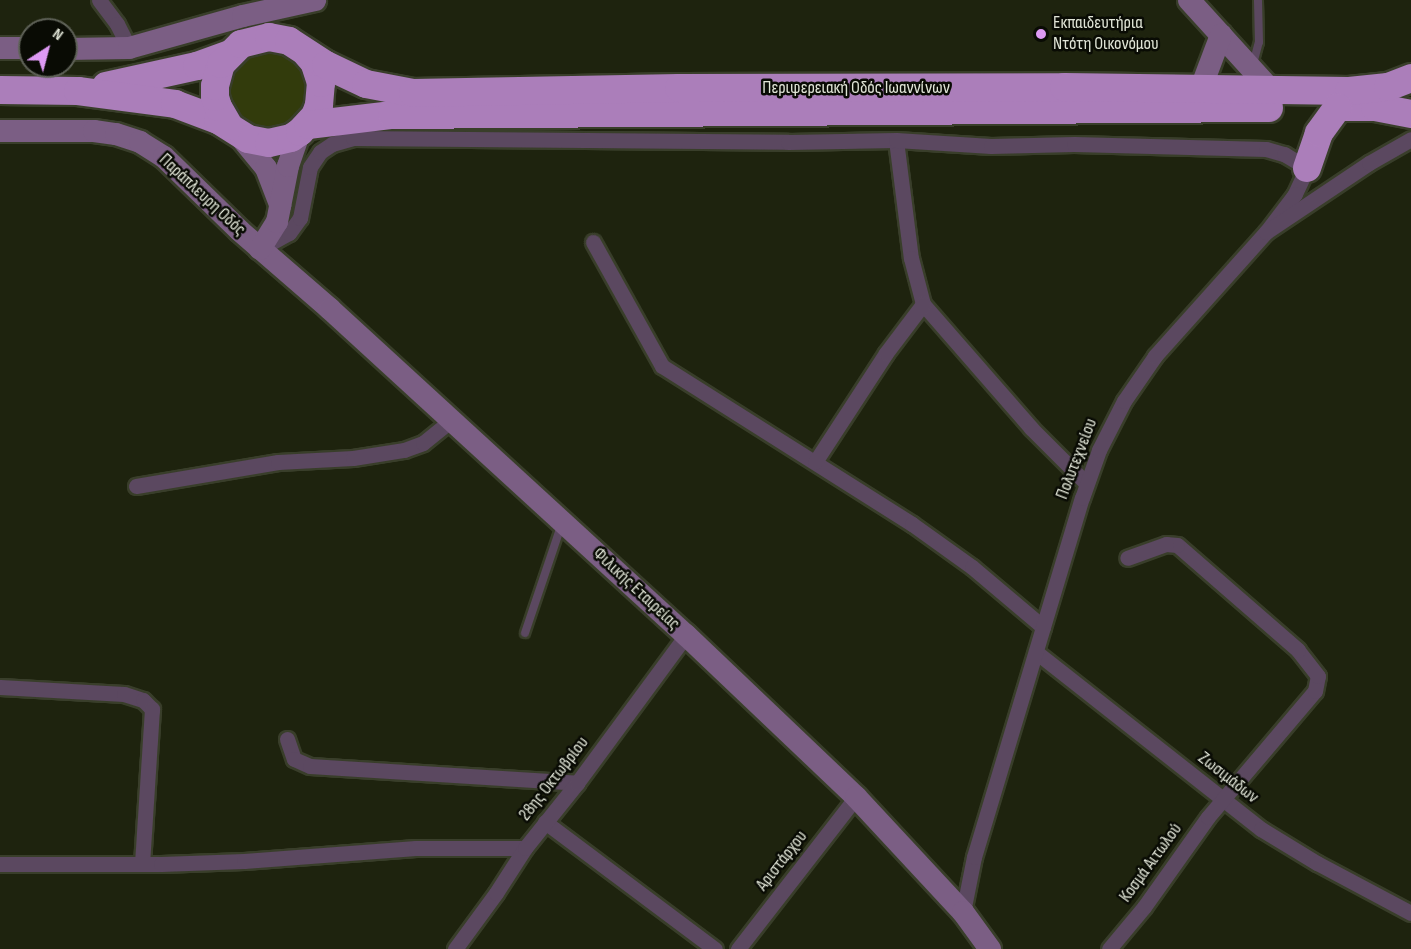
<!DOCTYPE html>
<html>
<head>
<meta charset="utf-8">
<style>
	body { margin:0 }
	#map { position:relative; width:1411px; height:949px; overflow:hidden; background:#1e230e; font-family:"Sofia Sans Condensed",sans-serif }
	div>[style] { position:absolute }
	.green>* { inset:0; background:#323b0c }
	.roads { filter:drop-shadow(2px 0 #393e2a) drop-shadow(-2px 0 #393e2a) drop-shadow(0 2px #393e2a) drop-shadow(0 -2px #393e2a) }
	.lane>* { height:8px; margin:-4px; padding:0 4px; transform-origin:4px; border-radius:4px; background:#5b4860 }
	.street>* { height:15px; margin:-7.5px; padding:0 7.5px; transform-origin:7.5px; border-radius:7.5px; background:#5b4860 }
	.secondary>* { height:22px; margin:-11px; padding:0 11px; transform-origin:11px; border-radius:11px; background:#7b5e84 }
	.highway>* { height:28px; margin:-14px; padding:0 14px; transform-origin:14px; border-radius:14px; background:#ab7eba }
	.dots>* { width:16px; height:16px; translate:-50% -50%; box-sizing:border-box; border:3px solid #090b04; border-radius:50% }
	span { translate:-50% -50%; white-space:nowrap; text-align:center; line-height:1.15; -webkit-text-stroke:5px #090b04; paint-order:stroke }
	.poi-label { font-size:18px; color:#e1e5d7 }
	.left { translate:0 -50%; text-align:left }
	.street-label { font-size:18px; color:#e1e5d7 }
	.north { position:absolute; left:18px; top:18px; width:60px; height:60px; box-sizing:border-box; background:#090b04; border:2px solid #5f6258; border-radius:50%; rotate:36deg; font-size:16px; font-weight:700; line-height:24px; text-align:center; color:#e1e5d7 }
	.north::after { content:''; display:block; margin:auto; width:21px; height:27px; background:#dd99f3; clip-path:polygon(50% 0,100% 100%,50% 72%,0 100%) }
</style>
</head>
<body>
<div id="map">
	<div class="green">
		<div style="clip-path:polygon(252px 49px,293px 52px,313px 87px,296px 124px,255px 131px,231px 111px,226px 80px)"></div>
	</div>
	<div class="roads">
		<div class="lane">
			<div style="left:1253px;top:64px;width:23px;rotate:-75deg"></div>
			<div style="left:1259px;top:42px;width:42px;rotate:-91.4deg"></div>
			<div style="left:525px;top:633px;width:113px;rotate:-71.4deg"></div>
		</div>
		<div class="street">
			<div style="left:99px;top:0;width:30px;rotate:53deg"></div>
			<div style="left:117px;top:24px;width:27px;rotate:63deg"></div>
			<div style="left:896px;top:140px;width:119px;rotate:82.8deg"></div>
			<div style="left:911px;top:258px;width:48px;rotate:75.4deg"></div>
			<div style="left:923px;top:304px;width:164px;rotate:48.9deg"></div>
			<div style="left:1031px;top:428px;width:78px;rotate:45deg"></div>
			<div style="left:593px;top:242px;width:142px;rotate:60.9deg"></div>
			<div style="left:662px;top:366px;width:296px;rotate:32.3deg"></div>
			<div style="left:912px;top:524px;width:74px;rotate:35.6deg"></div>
			<div style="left:972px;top:567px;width:93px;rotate:40.2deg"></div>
			<div style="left:260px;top:249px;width:33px;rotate:-29deg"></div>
			<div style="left:289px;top:233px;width:19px;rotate:-54deg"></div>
			<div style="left:300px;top:218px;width:52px;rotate:-78.9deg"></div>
			<div style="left:310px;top:167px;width:18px;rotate:-56deg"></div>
			<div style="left:320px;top:152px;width:14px;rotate:-34deg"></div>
			<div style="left:332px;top:144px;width:22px;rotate:-16deg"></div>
			<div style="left:353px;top:138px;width:435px;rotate:0.5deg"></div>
			<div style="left:788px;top:142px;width:108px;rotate:-1.1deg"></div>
			<div style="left:896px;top:140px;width:95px;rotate:3.6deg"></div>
			<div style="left:991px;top:146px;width:83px;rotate:-1.4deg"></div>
			<div style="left:1074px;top:144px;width:192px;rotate:1.5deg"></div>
			<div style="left:1266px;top:149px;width:19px;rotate:16deg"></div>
			<div style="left:1284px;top:154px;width:27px;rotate:31deg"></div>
			<div style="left:1307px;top:168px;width:29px;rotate:115deg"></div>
			<div style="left:1295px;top:194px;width:48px;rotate:127.3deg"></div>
			<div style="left:815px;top:462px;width:130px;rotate:-56.9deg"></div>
			<div style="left:886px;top:353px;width:61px;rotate:-52.9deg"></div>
			<div style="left:136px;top:486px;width:144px;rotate:-9.6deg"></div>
			<div style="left:278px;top:462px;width:75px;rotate:-3.1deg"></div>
			<div style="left:353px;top:458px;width:52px;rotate:-8.9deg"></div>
			<div style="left:404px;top:450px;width:20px;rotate:-20deg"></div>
			<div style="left:423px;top:443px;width:35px;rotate:-39deg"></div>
			<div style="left:1036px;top:652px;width:286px;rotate:38.2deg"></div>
			<div style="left:1261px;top:829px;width:66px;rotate:31.3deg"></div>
			<div style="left:1317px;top:863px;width:106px;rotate:28deg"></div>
			<div style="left:0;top:687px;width:124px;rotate:3.2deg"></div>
			<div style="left:124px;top:694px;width:20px;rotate:18deg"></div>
			<div style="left:143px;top:700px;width:13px;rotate:45deg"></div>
			<div style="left:152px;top:709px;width:155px;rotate:93.7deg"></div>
			<div style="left:287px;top:739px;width:21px;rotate:71deg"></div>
			<div style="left:294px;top:759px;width:17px;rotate:24deg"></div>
			<div style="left:310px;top:766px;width:268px;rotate:3.6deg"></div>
			<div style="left:545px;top:822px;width:212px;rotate:36.8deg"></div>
			<div style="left:0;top:864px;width:161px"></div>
			<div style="left:161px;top:864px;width:83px;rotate:-2.1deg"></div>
			<div style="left:244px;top:861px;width:172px;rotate:-4.3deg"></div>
			<div style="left:416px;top:848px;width:109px"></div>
			<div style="left:963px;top:912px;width:56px;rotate:-78.7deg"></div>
			<div style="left:974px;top:857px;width:375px;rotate:-73.3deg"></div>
			<div style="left:1082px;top:498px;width:51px;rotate:-70.5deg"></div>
			<div style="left:1099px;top:450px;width:55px;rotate:-63deg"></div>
			<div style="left:1124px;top:401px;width:55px;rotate:-55.4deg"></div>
			<div style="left:1155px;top:356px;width:166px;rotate:-48.2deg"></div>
			<div style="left:1266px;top:232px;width:124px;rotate:-33.8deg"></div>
			<div style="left:1369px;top:163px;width:48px;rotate:-29.7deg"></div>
			<div style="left:455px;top:949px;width:69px;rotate:-53.8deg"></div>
			<div style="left:496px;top:893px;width:54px;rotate:-57.2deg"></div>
			<div style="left:525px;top:848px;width:83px;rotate:-51.3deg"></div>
			<div style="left:577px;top:783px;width:184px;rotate:-53.6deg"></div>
			<div style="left:738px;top:949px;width:192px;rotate:-52.2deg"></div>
			<div style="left:1109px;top:949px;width:55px;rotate:-50.2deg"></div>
			<div style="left:1144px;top:907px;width:110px;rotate:-54.6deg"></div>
			<div style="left:1208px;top:817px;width:165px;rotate:-49.7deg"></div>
			<div style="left:1315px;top:691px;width:15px;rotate:-79deg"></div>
			<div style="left:1318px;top:676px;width:33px;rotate:-128deg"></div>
			<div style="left:1298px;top:650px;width:160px;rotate:-139deg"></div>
			<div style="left:1177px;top:545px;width:11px;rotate:-175deg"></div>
			<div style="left:1166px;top:544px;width:41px;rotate:160.3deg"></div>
		</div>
		<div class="secondary">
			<div style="left:1189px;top:0;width:120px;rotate:47.7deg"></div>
			<div style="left:0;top:48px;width:30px"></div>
			<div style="left:66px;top:49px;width:63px;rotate:-0.9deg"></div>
			<div style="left:129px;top:48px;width:118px;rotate:-15.7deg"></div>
			<div style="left:243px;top:16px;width:74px;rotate:-12.5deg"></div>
			<div style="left:1201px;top:88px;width:57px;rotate:-69.3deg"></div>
			<div style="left:0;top:131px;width:94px"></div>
			<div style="left:94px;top:131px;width:22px;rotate:8deg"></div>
			<div style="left:116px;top:134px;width:25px;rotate:18deg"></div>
			<div style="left:140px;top:142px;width:28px;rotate:32deg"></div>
			<div style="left:164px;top:157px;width:106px;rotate:44.2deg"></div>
			<div style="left:240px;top:231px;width:119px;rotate:40.9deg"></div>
			<div style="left:330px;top:309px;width:483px;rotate:42.5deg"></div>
			<div style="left:686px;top:635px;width:235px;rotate:43.6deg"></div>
			<div style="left:856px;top:797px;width:157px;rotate:47.1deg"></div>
			<div style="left:963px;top:912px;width:46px;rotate:53.9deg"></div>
			<div style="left:238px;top:134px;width:44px;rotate:50.5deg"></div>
			<div style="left:266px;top:168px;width:40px;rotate:69deg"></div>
			<div style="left:260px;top:249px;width:32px;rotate:-58deg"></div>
			<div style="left:277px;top:222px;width:57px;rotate:-78.9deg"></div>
			<div style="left:288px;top:166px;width:36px;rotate:-71deg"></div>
		</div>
		<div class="highway">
			<div style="left:106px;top:86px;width:93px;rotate:-12.4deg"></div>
			<div style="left:197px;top:66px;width:33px;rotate:-20deg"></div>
			<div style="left:0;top:90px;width:78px;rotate:0.7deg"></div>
			<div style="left:78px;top:91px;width:98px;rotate:7.6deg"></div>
			<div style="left:175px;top:104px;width:46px;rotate:20.4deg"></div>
			<div style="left:218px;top:120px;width:36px;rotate:32deg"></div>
			<div style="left:248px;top:139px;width:21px;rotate:11deg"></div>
			<div style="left:269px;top:143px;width:23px;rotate:-13deg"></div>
			<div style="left:291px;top:138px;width:11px;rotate:-34deg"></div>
			<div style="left:300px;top:132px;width:22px;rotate:-47deg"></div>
			<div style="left:315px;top:116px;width:12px;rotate:-70deg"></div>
			<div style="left:319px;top:105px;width:22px;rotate:-85deg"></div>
			<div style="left:321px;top:83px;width:22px;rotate:-108deg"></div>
			<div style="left:314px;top:62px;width:11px;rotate:-131deg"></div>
			<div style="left:1345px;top:107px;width:30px"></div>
			<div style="left:1375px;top:107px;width:37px;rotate:11deg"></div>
			<div style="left:308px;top:125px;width:85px;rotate:-6.8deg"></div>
			<div style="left:392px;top:115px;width:877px;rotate:-0.46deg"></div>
			<div style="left:229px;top:126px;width:22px;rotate:-120deg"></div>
			<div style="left:218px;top:107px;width:10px;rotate:-107deg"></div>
			<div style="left:215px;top:97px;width:11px;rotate:-90deg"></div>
			<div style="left:215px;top:86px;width:23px;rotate:-75deg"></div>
			<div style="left:221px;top:64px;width:28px;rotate:-45deg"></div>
			<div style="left:241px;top:44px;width:29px;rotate:-14deg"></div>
			<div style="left:269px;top:37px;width:20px;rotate:11deg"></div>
			<div style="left:289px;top:41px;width:44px;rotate:33deg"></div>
			<div style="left:326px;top:65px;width:44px;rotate:25.4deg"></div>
			<div style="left:366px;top:84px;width:48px;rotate:10.8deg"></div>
			<div style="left:413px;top:93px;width:266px;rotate:-1.1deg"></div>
			<div style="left:679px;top:88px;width:385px;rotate:-0.1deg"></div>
			<div style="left:1064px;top:87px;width:285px;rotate:0.8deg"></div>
			<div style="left:1349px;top:91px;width:39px;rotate:-6deg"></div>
			<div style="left:1388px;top:87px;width:25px;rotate:-21deg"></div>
			<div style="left:1307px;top:168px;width:37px;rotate:-71deg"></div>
			<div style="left:1319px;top:133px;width:32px;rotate:-54deg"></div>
		</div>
	</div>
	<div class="dots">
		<div style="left:1041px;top:34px;background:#dd99f3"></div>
	</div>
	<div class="poi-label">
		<span class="left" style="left:1053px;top:34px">Εκπαιδευτήρια<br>Ντότη Οικονόμου</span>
	</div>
	<div class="street-label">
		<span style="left:856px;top:88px">Περιφερειακή Οδός Ιωαννίνων</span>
		<span style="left:202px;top:195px;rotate:43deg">Παράπλευρη Οδός</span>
		<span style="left:1077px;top:459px;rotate:-69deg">Πολυτεχνείου</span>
		<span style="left:636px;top:589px;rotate:43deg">Φιλικής Εταιρείας</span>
		<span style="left:1228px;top:778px;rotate:38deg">Ζωσιμάδων</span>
		<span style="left:554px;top:779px;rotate:-52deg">28ης Οκτωβρίου</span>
		<span style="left:782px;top:861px;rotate:-52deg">Αριστάρχου</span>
		<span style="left:1151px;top:863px;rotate:-54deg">Κοσμά Αιτωλού</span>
	</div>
	<div class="north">N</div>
</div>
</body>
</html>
